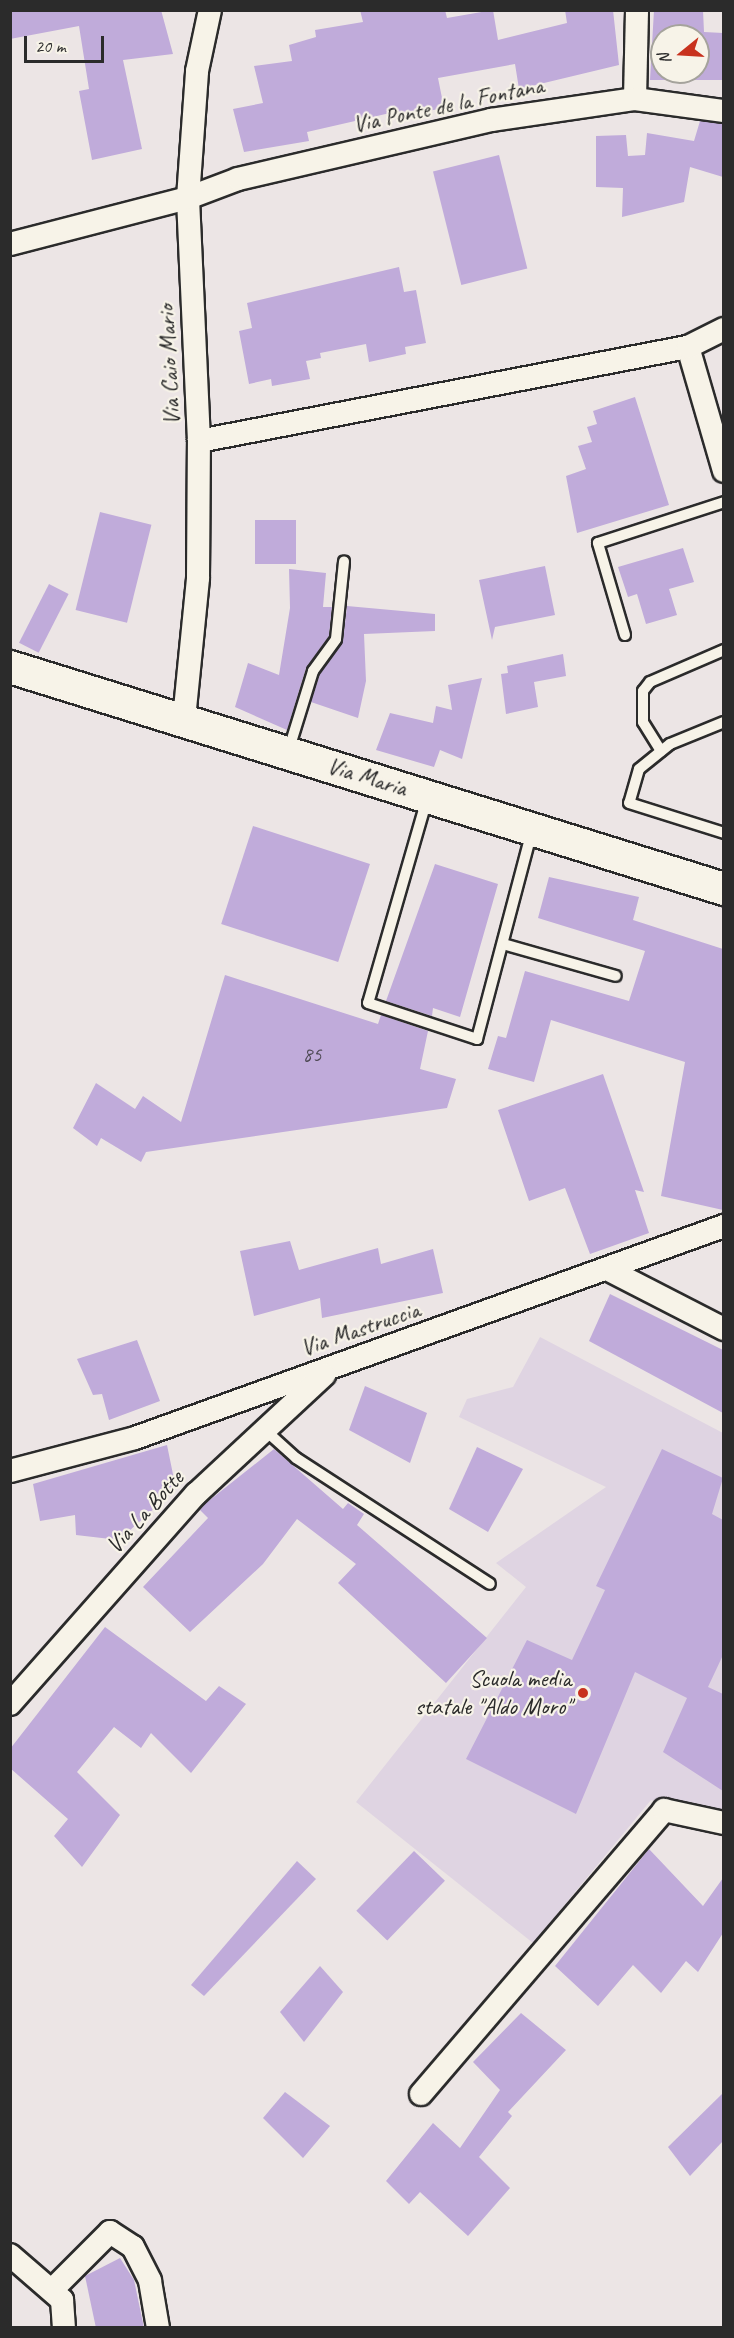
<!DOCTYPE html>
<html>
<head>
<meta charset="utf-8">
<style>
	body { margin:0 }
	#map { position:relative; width:734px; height:2338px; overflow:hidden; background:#ece5e5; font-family:Caveat,sans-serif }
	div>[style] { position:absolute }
	.built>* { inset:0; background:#dfd4e2 }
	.building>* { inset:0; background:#c0abda; transform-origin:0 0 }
	.roads { filter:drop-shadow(2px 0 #2b2b2b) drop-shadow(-2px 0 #2b2b2b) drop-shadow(0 2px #2b2b2b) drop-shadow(0 -2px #2b2b2b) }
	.lane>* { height:10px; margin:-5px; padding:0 5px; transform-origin:5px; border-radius:5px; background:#f7f3e8 }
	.street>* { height:22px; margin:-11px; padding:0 11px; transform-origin:11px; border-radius:11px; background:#f7f3e8 }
	.secondary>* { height:32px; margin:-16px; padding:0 16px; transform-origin:16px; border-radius:16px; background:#f7f3e8 }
	.dots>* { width:16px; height:16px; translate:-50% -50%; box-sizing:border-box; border:3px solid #f7f3e8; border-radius:50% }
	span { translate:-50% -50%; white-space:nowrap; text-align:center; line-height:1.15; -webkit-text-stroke:4.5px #f7f3e8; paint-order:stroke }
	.number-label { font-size:21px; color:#504b57 }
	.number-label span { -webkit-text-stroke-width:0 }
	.street-label { font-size:24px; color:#2b2b2b }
	.poi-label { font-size:24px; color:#2b2b2b }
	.right { translate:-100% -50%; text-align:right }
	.frame { position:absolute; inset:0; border:12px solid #2b2b2b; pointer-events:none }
	.north { position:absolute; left:650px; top:24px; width:60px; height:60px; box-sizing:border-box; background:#f7f3e8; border:2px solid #a5a39c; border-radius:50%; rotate:252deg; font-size:16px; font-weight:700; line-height:24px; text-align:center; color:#2b2b2b }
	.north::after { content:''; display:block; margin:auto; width:21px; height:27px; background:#c8321e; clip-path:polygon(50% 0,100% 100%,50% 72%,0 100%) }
	.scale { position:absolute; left:24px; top:36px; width:80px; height:27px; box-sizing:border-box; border:3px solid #2b2b2b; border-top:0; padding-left:8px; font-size:18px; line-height:21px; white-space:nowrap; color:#2b2b2b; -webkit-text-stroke:4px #f7f3e8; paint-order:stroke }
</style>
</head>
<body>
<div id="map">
	<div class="built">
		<div style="clip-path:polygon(540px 1337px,723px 1433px,723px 1814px,651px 1800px,533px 1943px,356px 1802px,526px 1587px,496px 1563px,606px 1487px,459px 1417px,467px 1399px,513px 1387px)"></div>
	</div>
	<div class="building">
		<div style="clip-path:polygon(10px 10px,161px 10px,173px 54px,123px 60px,142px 149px,92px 160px,79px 91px,89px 89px,79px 26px,10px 39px)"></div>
		<div style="clip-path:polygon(360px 10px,445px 10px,447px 18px,493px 10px,498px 40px,567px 23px,565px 10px,613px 10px,619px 65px,519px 89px,515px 64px,438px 78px,444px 108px,391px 118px,390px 113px,307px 132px,309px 141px,244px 152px,233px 109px,263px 103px,254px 66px,292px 61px,289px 45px,316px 37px,315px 30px,363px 22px)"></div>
		<div style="clip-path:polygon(evenodd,654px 10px,703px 10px,704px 32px,723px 33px,723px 80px,650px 80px,654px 10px,662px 36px,698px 36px,698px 72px,662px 72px,662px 36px)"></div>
		<div style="clip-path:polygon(700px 121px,723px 124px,723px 177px,690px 167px,684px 202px,622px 217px,623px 188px,596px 187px,596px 136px,626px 135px,628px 156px,645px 155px,647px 133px,694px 141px)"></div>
		<div style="left:499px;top:155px;width:117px;height:68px;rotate:76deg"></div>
		<div style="clip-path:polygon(399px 267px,404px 292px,416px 290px,426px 343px,405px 347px,406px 354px,369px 362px,366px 344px,320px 353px,321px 358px,306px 361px,310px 379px,272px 386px,271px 379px,249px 384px,239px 331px,252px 328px,247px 303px)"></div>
		<div style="clip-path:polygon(635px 397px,669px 505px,577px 533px,566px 476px,586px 469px,578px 446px,592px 442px,587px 427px,597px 424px,593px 411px)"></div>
		<div style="left:100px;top:512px;width:53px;height:101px;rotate:14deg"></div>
		<div style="left:255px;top:520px;width:41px;height:44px"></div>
		<div style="clip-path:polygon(683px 548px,694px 582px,669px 589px,677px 615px,646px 624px,637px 594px,628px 597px,618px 567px)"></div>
		<div style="clip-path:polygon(545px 566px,555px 615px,495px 627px,492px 640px,479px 580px)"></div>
		<div style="clip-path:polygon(289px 569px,326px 573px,323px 607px,332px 607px,329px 636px,306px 668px,287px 730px,235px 707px,248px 663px,279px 675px,290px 608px)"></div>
		<div style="left:49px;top:584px;width:22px;height:66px;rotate:27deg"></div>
		<div style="clip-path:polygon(347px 606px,435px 614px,435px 631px,364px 634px,366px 681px,358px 718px,311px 702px,320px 674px,343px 640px)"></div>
		<div style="clip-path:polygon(563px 654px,566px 676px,534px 682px,538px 707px,506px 714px,501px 674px,508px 673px,507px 666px)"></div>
		<div style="clip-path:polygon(482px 678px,462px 759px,440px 750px,434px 767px,376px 750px,390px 713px,433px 723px,436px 706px,452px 710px,448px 685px)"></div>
		<div style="left:253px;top:826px;width:123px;height:103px;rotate:18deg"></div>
		<div style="clip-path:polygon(435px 864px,498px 884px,460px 1017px,433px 1008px,432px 1016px,386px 1001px)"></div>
		<div style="clip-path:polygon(549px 877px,639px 897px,633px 920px,723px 949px,723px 1210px,661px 1196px,685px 1062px,551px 1020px,534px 1082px,488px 1069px,498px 1036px,506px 1038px,525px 971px,629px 1001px,645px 951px,538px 918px)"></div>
		<div style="clip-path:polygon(225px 975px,378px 1024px,381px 1015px,428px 1031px,420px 1069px,456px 1079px,447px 1108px,146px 1152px,141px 1162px,101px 1138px,97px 1146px,73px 1128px,96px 1083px,135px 1109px,143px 1096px,181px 1122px)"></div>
		<div style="clip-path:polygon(603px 1074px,644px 1192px,635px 1190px,649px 1233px,590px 1254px,565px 1188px,529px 1201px,498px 1110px)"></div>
		<div style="clip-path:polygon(290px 1241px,299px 1270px,378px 1248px,381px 1264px,433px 1249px,443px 1293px,322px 1318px,320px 1298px,254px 1316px,240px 1251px)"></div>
		<div style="clip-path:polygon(610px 1294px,723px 1350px,723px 1413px,589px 1341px)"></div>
		<div style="clip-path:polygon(137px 1340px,160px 1401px,109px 1420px,102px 1394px,93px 1395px,77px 1359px)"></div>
		<div style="clip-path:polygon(365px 1386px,427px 1413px,410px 1463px,349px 1430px)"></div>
		<div style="clip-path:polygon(167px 1445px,176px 1489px,119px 1540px,76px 1535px,75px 1515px,40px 1521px,33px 1484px)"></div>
		<div style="clip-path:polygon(477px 1447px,523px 1469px,488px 1532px,449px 1509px)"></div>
		<div style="clip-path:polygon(274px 1449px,343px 1509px,348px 1503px,364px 1514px,357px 1525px,487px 1638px,446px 1683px,338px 1583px,356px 1564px,297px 1519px,263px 1564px,190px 1632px,143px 1587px,208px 1518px,200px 1510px,206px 1503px)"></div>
		<div style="clip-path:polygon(662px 1449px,723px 1478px,712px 1514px,723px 1520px,723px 1655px,708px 1687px,723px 1694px,723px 1791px,663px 1752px,687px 1698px,635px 1672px,576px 1814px,466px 1759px,527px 1640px,572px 1660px,605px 1590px,596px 1586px)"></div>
		<div style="clip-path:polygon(105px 1627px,206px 1701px,219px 1686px,246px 1704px,191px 1773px,151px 1733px,141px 1748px,114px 1727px,77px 1772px,120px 1815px,82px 1867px,54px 1836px,68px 1819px,10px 1768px,10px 1749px)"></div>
		<div style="clip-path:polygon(649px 1849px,703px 1906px,723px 1878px,723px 1933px,698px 1972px,686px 1961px,661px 1993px,633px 1965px,598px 2006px,555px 1966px)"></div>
		<div style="left:414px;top:1851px;width:43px;height:83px;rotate:44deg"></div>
		<div style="clip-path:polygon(297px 1861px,316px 1879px,204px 1996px,191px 1985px)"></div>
		<div style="clip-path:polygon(320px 1966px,343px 1992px,304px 2042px,280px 2012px)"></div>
		<div style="clip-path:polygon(521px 2013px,566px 2050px,508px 2112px,512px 2116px,479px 2157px,510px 2188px,468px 2236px,420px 2192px,409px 2204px,386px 2181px,433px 2123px,460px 2148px,500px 2090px,473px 2062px)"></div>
		<div style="clip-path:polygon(285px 2092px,330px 2126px,303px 2158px,263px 2118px)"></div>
		<div style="clip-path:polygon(723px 2093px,723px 2141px,690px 2176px,668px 2147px)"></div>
		<div style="clip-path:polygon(120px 2258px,134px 2280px,144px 2328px,96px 2328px,85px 2276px)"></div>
	</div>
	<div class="roads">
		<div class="lane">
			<div style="left:625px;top:635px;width:96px;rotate:-106.4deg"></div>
			<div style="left:598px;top:543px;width:133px;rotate:-18deg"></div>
			<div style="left:724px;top:722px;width:58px;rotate:157.8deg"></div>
			<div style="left:670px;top:744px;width:40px;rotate:141deg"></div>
			<div style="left:639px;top:769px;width:35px;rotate:106deg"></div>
			<div style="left:629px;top:803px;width:100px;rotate:17.5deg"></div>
			<div style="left:661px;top:751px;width:34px;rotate:-122deg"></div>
			<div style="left:643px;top:722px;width:31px;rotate:-90deg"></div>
			<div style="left:643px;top:691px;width:11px;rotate:-52deg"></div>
			<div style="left:650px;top:682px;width:81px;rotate:-23.4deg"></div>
			<div style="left:288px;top:752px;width:85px;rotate:-72.8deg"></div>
			<div style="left:313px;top:671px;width:39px;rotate:-54deg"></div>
			<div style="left:336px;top:639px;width:78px;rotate:-84.1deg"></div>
			<div style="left:427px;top:799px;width:212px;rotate:106.1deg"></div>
			<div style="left:368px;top:1003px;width:115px;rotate:18.3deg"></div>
			<div style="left:477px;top:1039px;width:215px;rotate:-75.2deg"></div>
			<div style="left:503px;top:944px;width:117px;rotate:15.8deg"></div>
			<div style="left:265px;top:1430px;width:42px;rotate:42.1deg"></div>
			<div style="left:296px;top:1458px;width:231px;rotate:33deg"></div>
		</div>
		<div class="street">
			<div style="left:635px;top:99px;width:89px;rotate:-88.7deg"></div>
			<div style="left:10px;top:244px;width:184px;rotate:-14.5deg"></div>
			<div style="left:188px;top:198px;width:53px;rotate:-20.8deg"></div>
			<div style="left:238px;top:179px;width:260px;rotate:-13.1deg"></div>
			<div style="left:491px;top:120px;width:146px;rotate:-8.3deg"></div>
			<div style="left:635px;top:99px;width:90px;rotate:7.7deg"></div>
			<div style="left:688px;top:347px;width:129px;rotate:73.8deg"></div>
			<div style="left:199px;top:441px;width:498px;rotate:-10.9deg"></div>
			<div style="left:688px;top:347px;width:40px;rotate:-26.6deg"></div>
			<div style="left:184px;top:719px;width:142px;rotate:-84.3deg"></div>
			<div style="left:198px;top:578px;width:137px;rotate:-89.6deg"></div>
			<div style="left:199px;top:441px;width:243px;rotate:-92.6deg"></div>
			<div style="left:188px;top:198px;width:127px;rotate:-85.9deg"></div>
			<div style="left:197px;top:71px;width:62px;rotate:-78deg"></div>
			<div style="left:609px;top:1270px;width:129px;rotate:27.2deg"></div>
			<div style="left:10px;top:1471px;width:129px;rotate:-14.8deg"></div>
			<div style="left:135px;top:1438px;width:626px;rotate:-19.8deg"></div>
			<div style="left:10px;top:1704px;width:281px;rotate:-48.5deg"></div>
			<div style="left:196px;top:1494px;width:175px;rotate:-42.9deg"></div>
			<div style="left:421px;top:2094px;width:374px;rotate:-49.4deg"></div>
			<div style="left:664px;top:1810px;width:61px;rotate:12.2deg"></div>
			<div style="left:10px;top:2255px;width:69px;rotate:40.9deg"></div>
			<div style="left:62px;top:2300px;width:28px;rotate:86deg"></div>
			<div style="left:52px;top:2290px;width:82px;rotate:-45deg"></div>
			<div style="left:110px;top:2232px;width:27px;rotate:33deg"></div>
			<div style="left:133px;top:2247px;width:38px;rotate:63deg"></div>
			<div style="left:150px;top:2281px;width:48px;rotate:80.3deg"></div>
		</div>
		<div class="secondary">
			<div style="left:10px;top:667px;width:748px;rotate:17.27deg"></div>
		</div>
	</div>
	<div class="dots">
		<div style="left:583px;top:1693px;background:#c8321e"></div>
	</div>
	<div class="number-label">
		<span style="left:312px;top:1054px">85</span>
	</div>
	<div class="street-label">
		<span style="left:448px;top:105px;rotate:-12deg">Via Ponte de la Fontana</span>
		<span style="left:169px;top:365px;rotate:-93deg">Via Caio Mario</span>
		<span style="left:367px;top:777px;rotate:17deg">Via Maria</span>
		<span style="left:360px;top:1329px;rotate:-19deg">Via Mastruccia</span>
		<span style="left:145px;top:1512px;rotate:-48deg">Via La Botte</span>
	</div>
	<div class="poi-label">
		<span class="right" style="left:571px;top:1693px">Scuola media<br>statale "Aldo Moro"</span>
	</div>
	<div class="frame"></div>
	<div class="north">N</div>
	<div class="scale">20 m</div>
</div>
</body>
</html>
